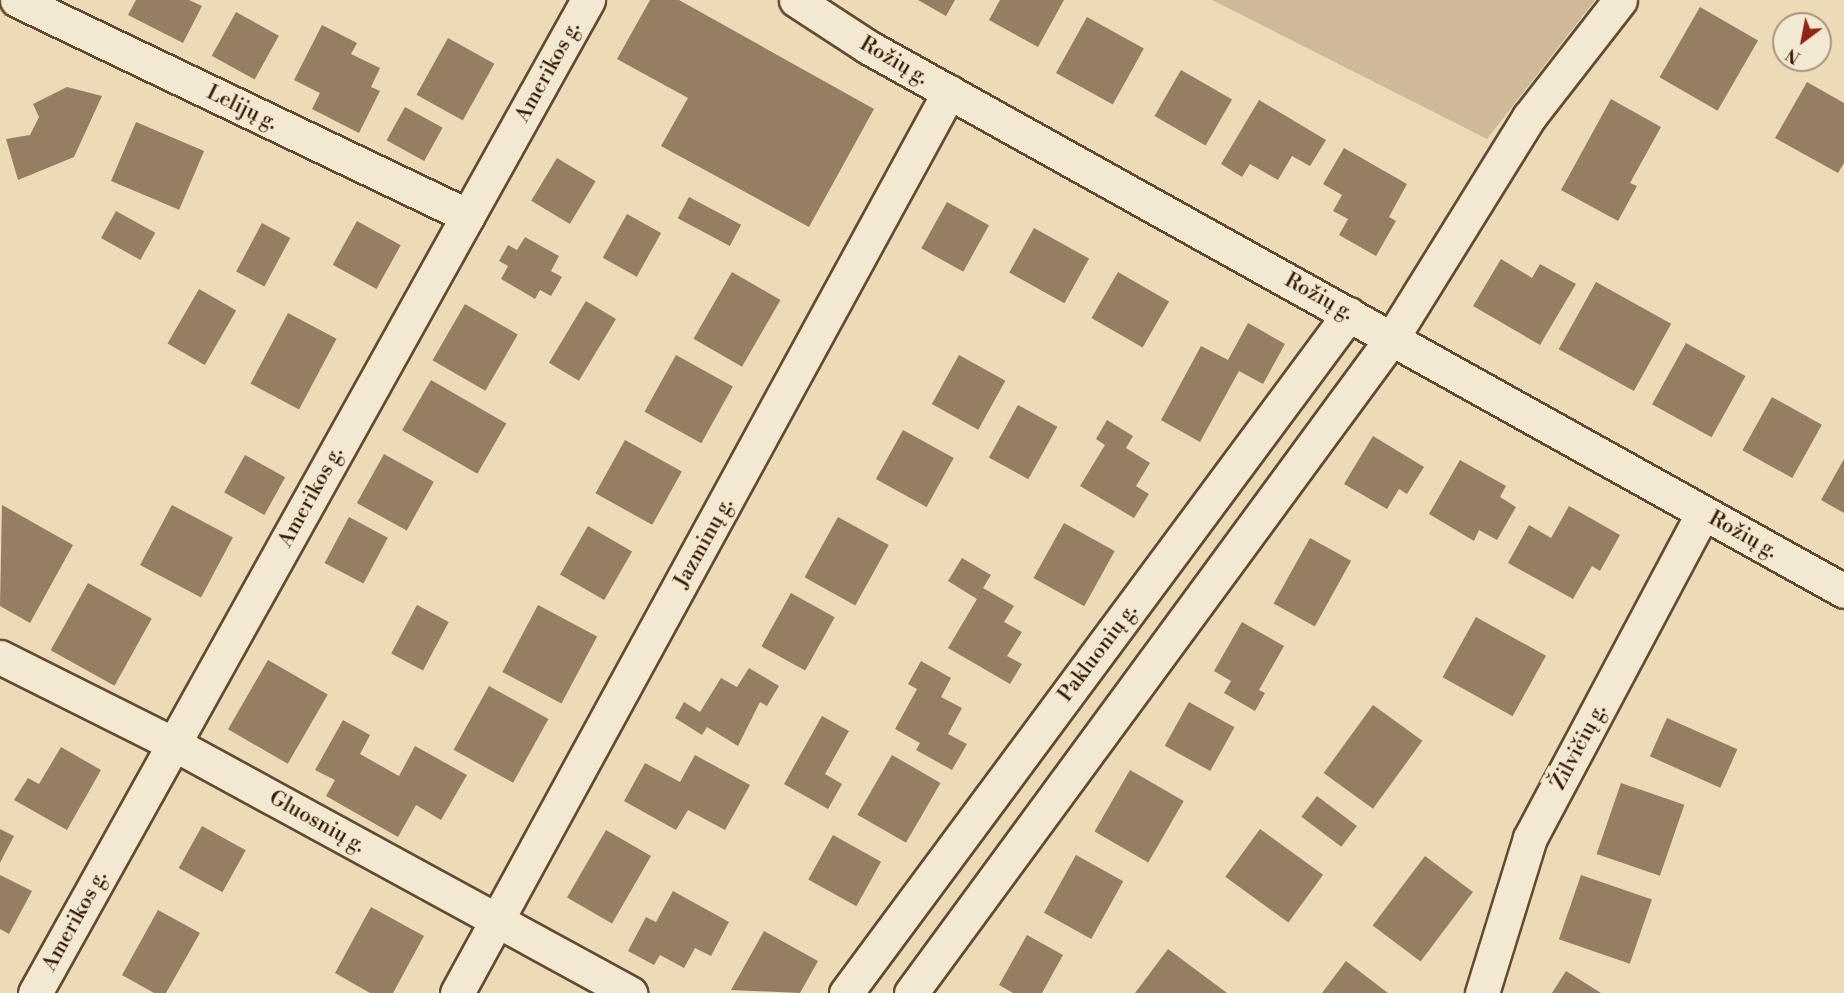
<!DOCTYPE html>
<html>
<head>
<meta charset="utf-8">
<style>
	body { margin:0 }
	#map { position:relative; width:1844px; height:993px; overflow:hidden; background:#eddbb8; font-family:"Libre Bodoni",serif }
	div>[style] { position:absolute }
	.green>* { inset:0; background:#ceba99 }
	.building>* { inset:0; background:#957e61; transform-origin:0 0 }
	.roads { filter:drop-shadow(2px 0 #644a30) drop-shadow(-2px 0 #644a30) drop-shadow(0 2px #644a30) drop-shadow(0 -2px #644a30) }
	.minor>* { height:33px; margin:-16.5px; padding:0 16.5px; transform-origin:16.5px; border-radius:16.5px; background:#f3e8d1 }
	span { translate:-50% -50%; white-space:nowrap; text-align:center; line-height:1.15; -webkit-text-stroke:6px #f3e8d1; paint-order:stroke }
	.street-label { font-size:21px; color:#361903 }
	.north { position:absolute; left:1772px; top:12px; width:60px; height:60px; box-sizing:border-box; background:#f3e8d1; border:2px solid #a7957f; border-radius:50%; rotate:212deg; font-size:16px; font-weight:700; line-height:24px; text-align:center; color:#361903 }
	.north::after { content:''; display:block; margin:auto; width:21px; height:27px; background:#8f2418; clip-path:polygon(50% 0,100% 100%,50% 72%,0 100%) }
</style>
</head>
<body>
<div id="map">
	<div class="green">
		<div style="clip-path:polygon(1212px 0,1595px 0,1487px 139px)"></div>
	</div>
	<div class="building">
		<div style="clip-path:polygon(136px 0,189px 0,202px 6px,183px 43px,128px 15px)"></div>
		<div style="clip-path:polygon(650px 0,679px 0,874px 109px,809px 227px,661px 146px,688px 98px,617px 59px)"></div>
		<div style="clip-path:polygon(918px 0,955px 0,946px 16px)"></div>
		<div style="clip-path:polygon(1000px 0,1064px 0,1038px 47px,989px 20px)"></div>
		<div style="left:1700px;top:7px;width:67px;height:81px;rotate:30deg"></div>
		<div style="left:236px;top:12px;width:49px;height:50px;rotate:29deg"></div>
		<div style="left:1087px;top:17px;width:65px;height:64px;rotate:29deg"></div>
		<div style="clip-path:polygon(322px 25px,357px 43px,351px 54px,380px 68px,371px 87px,380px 91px,359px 133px,312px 109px,320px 93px,294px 80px)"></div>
		<div style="left:448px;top:38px;width:53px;height:65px;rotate:29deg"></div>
		<div style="left:1181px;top:70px;width:59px;height:53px;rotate:30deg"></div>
		<div style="clip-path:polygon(1807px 82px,1844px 103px,1844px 163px,1838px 173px,1775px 138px)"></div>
		<div style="clip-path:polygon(67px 87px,102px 96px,74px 157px,18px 180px,6px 139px,30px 135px,39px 117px,33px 104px)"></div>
		<div style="clip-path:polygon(1611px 99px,1661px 127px,1630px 183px,1637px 186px,1618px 221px,1561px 190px)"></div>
		<div style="clip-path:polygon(1259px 100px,1326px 140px,1310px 166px,1292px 156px,1278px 180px,1250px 164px,1242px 177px,1221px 164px)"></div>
		<div style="left:405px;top:107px;width:43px;height:38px;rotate:29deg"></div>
		<div style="left:136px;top:122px;width:74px;height:64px;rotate:23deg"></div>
		<div style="clip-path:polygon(1344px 148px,1407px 184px,1389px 217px,1396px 221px,1376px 256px,1339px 235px,1348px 219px,1333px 211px,1342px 195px,1323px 184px)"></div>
		<div style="left:557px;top:158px;width:45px;height:50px;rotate:31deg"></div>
		<div style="left:689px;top:197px;width:59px;height:24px;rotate:28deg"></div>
		<div style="left:947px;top:202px;width:48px;height:53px;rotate:29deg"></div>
		<div style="left:116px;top:211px;width:45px;height:31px;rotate:29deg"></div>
		<div style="left:627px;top:214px;width:39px;height:50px;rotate:29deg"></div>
		<div style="left:357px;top:221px;width:50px;height:50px;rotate:29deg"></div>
		<div style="left:262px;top:223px;width:32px;height:55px;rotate:28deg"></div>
		<div style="left:1034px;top:228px;width:63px;height:51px;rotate:29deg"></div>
		<div style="clip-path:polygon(525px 237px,559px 256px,551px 271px,562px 277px,551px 296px,540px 290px,535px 299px,501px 279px,508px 266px,499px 261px,508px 245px,517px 250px)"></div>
		<div style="clip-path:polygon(1501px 259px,1532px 278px,1540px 264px,1576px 284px,1540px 345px,1473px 306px)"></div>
		<div style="left:732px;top:272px;width:56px;height:77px;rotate:30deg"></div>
		<div style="left:1118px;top:272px;width:59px;height:53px;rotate:30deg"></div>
		<div style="left:1596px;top:282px;width:86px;height:77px;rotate:29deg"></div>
		<div style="left:199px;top:289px;width:43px;height:63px;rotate:30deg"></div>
		<div style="left:586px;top:301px;width:35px;height:72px;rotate:31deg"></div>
		<div style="left:465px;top:304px;width:61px;height:65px;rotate:30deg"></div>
		<div style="left:288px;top:313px;width:55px;height:80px;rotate:28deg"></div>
		<div style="clip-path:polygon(1248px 323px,1285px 344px,1263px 384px,1239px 371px,1200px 442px,1161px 420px,1201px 346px,1228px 360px)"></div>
		<div style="left:1686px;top:343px;width:68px;height:70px;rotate:29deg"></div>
		<div style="left:676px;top:355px;width:65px;height:65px;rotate:29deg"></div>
		<div style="left:959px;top:355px;width:53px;height:56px;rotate:29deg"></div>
		<div style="left:431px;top:380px;width:87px;height:58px;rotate:30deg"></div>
		<div style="left:1772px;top:397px;width:57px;height:61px;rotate:29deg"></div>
		<div style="left:1018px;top:405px;width:45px;height:60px;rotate:29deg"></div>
		<div style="clip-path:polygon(1107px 420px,1133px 436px,1126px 448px,1150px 463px,1136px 486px,1149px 494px,1134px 518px,1080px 486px,1105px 445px,1096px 439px)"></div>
		<div style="left:903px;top:430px;width:58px;height:56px;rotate:29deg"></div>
		<div style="clip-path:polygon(1373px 436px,1424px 467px,1407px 494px,1399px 489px,1387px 509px,1344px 484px)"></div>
		<div style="left:625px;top:440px;width:65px;height:61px;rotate:29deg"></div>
		<div style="left:384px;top:454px;width:57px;height:56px;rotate:29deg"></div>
		<div style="left:245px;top:455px;width:46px;height:43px;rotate:29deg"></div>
		<div style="clip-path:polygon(1844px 459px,1844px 513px,1821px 500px)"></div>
		<div style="clip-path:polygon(1460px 460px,1506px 486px,1500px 497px,1516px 507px,1497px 540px,1479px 530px,1474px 541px,1429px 514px)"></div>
		<div style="clip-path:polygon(2px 505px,73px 545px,30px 623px,0 606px)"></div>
		<div style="left:172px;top:505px;width:69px;height:68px;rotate:28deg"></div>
		<div style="clip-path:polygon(1569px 506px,1620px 535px,1600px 571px,1592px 566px,1573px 599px,1508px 563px,1529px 525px,1551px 538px)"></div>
		<div style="left:349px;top:517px;width:44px;height:52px;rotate:28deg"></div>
		<div style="left:838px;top:517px;width:58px;height:69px;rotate:29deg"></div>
		<div style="left:1064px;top:523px;width:58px;height:63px;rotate:29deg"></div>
		<div style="left:588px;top:526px;width:51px;height:56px;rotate:30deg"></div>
		<div style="left:1310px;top:538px;width:47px;height:75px;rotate:29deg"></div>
		<div style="clip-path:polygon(962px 558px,991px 575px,983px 588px,1014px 606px,1004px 622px,1022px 632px,1007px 656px,1022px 664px,1010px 684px,948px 648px,977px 599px,948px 581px)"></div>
		<div style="left:88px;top:583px;width:73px;height:77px;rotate:29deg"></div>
		<div style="left:791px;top:593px;width:50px;height:61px;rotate:29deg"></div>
		<div style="left:417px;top:605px;width:36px;height:55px;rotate:28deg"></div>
		<div style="left:538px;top:605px;width:67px;height:76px;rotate:28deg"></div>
		<div style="left:1476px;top:617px;width:80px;height:69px;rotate:29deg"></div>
		<div style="clip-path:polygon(1242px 622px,1284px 646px,1259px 690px,1265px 693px,1255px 711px,1224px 693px,1231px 681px,1214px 671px)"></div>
		<div style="left:268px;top:660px;width:69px;height:80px;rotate:30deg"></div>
		<div style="clip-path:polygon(921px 661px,951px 678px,941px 697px,962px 708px,948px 734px,967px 744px,952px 770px,916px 750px,920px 743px,895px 729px,917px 689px,908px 684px)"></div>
		<div style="clip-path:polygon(749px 668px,779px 686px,767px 706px,760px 702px,738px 746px,707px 727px,702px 735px,675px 718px,684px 702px,700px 712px,721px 678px,737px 687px)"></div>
		<div style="left:489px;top:686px;width:68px;height:73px;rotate:29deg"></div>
		<div style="left:1189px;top:702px;width:52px;height:50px;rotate:29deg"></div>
		<div style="left:1373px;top:705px;width:61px;height:84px;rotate:36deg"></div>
		<div style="clip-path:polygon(822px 716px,849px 731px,825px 774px,842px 784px,828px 809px,784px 784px)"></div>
		<div style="left:1667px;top:718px;width:77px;height:42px;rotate:24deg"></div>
		<div style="clip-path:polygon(343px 720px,370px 735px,360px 754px,399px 776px,415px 746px,467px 775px,441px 820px,416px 805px,398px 837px,326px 796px,335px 780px,315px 770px)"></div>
		<div style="clip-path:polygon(61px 747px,101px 770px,67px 830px,14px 800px,28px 778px,39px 784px)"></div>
		<div style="clip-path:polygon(695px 755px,750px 785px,725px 830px,688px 810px,676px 830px,624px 801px,645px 763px,680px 782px)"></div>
		<div style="left:892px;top:755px;width:56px;height:69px;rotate:30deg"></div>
		<div style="left:1130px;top:770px;width:62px;height:71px;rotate:30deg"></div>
		<div style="left:1621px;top:783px;width:67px;height:75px;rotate:19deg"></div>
		<div style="left:1317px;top:796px;width:50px;height:26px;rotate:37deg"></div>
		<div style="left:202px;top:826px;width:50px;height:48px;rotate:29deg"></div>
		<div style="clip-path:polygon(0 829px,14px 836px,0 863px)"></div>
		<div style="left:1260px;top:829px;width:78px;height:59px;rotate:36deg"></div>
		<div style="left:606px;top:830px;width:52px;height:78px;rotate:30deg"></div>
		<div style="left:833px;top:835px;width:55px;height:51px;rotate:29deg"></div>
		<div style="left:1076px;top:855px;width:54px;height:66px;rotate:29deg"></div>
		<div style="left:1425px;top:856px;width:60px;height:87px;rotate:37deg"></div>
		<div style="clip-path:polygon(0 875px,32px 891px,9px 934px,0 929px)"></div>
		<div style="left:1581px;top:875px;width:75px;height:68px;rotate:19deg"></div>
		<div style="clip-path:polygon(673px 891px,729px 922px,711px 956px,695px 948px,684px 968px,660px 955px,654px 965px,628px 951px,646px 917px,656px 922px)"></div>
		<div style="clip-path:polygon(371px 907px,424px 936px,393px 993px,370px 993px,335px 973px)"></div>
		<div style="clip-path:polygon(158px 910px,200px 933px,166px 993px,154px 993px,122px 975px)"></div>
		<div style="clip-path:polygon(764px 931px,818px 961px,800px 993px,731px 990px)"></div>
		<div style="clip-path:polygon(1027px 935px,1063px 955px,1042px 993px,1013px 993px,999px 985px)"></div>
		<div style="clip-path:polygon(1168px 949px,1227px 993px,1135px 993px)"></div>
		<div style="clip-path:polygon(1346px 961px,1388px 993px,1322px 993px)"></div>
		<div style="clip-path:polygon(1566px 971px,1601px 993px,1552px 993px)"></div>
	</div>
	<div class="roads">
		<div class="minor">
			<div style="left:17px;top:0;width:500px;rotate:25.59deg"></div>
			<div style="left:796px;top:0;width:86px;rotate:33.1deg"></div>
			<div style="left:868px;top:47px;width:1117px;rotate:29.13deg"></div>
			<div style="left:0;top:657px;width:195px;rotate:26.6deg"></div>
			<div style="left:174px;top:744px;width:520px;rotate:28.64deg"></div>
			<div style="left:35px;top:993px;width:1137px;rotate:-60.89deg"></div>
			<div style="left:457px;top:993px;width:1027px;rotate:-61.36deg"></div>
			<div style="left:846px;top:993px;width:845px;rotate:-53.47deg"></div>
			<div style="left:911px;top:993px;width:813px;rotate:-53.71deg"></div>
			<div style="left:1392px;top:338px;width:260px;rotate:-58.2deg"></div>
			<div style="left:1529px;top:117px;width:148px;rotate:-52.1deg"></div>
			<div style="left:1482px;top:993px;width:162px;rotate:-72.8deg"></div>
			<div style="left:1530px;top:838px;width:368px;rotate:-62deg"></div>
		</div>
	</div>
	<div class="street-label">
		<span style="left:894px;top:61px;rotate:30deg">Rožių g.</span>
		<span style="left:548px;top:72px;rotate:-61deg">Amerikos g.</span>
		<span style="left:242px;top:108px;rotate:26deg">Lelijų g.</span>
		<span style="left:1319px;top:297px;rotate:29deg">Rožių g.</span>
		<span style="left:311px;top:497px;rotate:-61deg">Amerikos g.</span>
		<span style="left:1743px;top:535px;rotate:29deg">Rožių g.</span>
		<span style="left:704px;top:543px;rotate:-61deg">Jazminų g.</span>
		<span style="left:1098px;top:653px;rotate:-53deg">Pakluonių g.</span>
		<span style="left:1579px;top:747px;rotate:-62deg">Žilvičių g.</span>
		<span style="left:317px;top:822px;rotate:29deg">Gluosnių g.</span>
		<span style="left:75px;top:921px;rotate:-61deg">Amerikos g.</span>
	</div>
	<div class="north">N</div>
</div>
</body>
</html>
